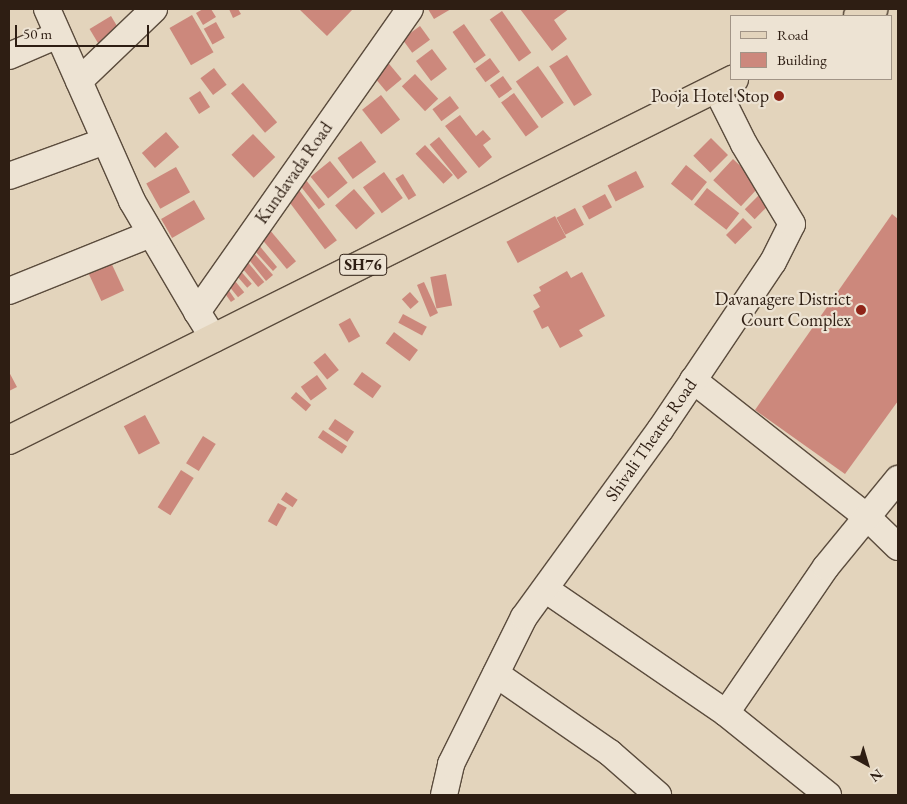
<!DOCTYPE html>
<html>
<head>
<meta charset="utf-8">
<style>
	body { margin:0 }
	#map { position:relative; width:907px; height:804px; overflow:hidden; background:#e3d4bc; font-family:"EB Garamond",serif }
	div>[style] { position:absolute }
	.building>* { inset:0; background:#cc887c; transform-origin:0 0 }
	.roads { filter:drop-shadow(1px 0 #5b4c3d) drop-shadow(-1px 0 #5b4c3d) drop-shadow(0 1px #5b4c3d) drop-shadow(0 -1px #5b4c3d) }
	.minor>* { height:26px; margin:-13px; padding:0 13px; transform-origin:13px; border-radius:13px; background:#ede3d3 }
	.major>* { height:28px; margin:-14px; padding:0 14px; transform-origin:14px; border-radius:14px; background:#e3d4bc }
	.dots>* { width:14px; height:14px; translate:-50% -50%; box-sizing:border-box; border:2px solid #ede3d3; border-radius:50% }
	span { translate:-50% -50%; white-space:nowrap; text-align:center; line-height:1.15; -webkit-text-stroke:4.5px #ede3d3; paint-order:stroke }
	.shield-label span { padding:1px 4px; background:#ede3d3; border:1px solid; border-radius:4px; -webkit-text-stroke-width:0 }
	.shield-label { font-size:16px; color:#2e1e13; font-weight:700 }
	.poi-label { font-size:18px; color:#2e1e13 }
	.right { translate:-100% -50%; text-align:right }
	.street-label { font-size:18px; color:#2e1e13 }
	.frame { position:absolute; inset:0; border:10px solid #2e1e13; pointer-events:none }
	.legend { position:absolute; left:730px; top:15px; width:162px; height:65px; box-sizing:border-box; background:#ede3d3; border:1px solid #a19486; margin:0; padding:6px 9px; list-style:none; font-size:15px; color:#2e1e13 }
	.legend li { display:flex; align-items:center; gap:10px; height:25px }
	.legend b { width:25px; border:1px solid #a19486 }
	.north { position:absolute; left:842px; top:739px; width:50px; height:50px; -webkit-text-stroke:4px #ede3d3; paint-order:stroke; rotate:141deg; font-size:14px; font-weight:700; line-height:20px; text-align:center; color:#2e1e13 }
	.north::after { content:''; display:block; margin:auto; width:18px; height:22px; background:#2e1e13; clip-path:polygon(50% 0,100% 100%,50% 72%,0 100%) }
	.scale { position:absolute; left:15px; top:25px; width:134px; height:22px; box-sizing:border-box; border:2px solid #2e1e13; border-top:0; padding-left:6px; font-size:15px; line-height:18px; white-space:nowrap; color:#2e1e13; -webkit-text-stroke:4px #ede3d3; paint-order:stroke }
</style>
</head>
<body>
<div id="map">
	<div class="building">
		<div style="clip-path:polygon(203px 9px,211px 9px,216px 17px,203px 25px,196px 13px)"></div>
		<div style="clip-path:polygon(229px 9px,238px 9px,241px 14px,233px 18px)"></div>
		<div style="clip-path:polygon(299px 9px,353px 9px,327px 36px)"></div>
		<div style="clip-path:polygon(428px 9px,451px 9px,434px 19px)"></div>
		<div style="clip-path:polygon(520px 9px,569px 9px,554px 20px,567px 39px,552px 51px)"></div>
		<div style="left:502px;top:11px;width:51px;height:15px;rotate:55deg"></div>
		<div style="left:192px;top:15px;width:43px;height:26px;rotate:60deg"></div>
		<div style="left:111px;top:16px;width:21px;height:25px;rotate:59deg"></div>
		<div style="left:216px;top:22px;width:18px;height:14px;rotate:61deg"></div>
		<div style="left:464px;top:24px;width:38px;height:14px;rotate:55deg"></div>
		<div style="left:420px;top:26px;width:17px;height:22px;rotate:54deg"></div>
		<div style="left:432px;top:49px;width:25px;height:20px;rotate:53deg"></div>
		<div style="left:567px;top:55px;width:47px;height:21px;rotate:58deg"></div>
		<div style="left:490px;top:58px;width:17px;height:18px;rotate:54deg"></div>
		<div style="left:385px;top:59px;width:26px;height:20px;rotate:50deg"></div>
		<div style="left:538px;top:66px;width:45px;height:27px;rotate:55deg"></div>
		<div style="left:214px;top:68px;width:21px;height:17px;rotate:53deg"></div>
		<div style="left:415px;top:74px;width:34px;height:18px;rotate:47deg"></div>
		<div style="left:503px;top:76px;width:16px;height:16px;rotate:55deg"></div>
		<div style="left:243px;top:83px;width:52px;height:16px;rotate:49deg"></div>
		<div style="left:200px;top:91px;width:19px;height:13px;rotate:58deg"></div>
		<div style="left:514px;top:93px;width:42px;height:16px;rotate:54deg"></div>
		<div style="left:381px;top:95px;width:31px;height:24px;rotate:52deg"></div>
		<div style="left:450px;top:96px;width:15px;height:22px;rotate:53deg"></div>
		<div style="clip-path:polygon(460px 115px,476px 136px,483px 130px,491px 139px,483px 145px,492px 157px,479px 168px,445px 126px)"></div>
		<div style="left:166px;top:132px;width:20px;height:32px;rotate:49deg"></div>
		<div style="left:253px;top:134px;width:32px;height:30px;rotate:46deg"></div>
		<div style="left:439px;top:137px;width:45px;height:12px;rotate:51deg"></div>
		<div style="left:711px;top:138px;width:24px;height:25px;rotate:45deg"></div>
		<div style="left:361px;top:141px;width:26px;height:29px;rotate:54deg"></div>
		<div style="left:425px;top:145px;width:41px;height:13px;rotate:47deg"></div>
		<div style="left:733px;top:159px;width:38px;height:29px;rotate:43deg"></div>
		<div style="left:330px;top:161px;width:28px;height:25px;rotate:51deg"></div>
		<div style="left:686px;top:165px;width:27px;height:24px;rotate:39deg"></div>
		<div style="left:176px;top:167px;width:29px;height:34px;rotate:61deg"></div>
		<div style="left:636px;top:171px;width:18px;height:32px;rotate:63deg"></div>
		<div style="left:384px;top:172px;width:32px;height:26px;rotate:54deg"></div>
		<div style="left:403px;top:174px;width:25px;height:9px;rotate:58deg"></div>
		<div style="left:306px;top:180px;width:31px;height:8px;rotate:52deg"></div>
		<div style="left:707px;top:188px;width:41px;height:21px;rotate:38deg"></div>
		<div style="left:354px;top:189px;width:32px;height:25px;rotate:49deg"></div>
		<div style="left:299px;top:190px;width:63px;height:15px;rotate:53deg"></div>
		<div style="left:761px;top:193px;width:14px;height:23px;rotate:45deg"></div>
		<div style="left:605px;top:194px;width:15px;height:26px;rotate:62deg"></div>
		<div style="left:194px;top:200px;width:22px;height:38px;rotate:60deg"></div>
		<div style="left:575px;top:208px;width:19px;height:21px;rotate:62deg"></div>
		<div style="clip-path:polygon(892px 214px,898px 219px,898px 401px,845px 474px,755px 410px)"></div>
		<div style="left:555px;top:216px;width:24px;height:55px;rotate:62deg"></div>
		<div style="left:743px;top:218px;width:13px;height:24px;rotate:45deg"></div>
		<div style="left:269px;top:229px;width:42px;height:12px;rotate:50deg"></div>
		<div style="clip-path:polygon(258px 244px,277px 267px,273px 271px,253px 249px)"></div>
		<div style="clip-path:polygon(252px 251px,273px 275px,266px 281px,246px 256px)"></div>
		<div style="left:108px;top:256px;width:38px;height:25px;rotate:65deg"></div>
		<div style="left:245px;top:259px;width:30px;height:8px;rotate:50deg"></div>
		<div style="left:238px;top:268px;width:21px;height:6px;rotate:49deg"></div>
		<div style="clip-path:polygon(567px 271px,571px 278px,582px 272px,605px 316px,579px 330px,583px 336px,560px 348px,548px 326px,542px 329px,533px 311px,540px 307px,533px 295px,541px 291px,539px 287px)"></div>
		<div style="left:446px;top:274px;width:32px;height:16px;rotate:79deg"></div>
		<div style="left:231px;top:276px;width:21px;height:8px;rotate:51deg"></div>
		<div style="left:223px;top:282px;width:21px;height:5px;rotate:55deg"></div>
		<div style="clip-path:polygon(424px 282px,438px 313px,430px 317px,417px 285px)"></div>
		<div style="left:410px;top:292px;width:13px;height:11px;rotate:48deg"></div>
		<div style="left:403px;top:314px;width:27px;height:10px;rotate:28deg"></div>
		<div style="left:350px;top:318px;width:21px;height:13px;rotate:61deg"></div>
		<div style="left:394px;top:332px;width:30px;height:14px;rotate:37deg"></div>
		<div style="left:325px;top:353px;width:22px;height:15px;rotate:51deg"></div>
		<div style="clip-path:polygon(9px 372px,17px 387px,9px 391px)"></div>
		<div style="left:362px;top:372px;width:24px;height:15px;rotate:36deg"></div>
		<div style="left:317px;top:375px;width:17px;height:20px;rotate:54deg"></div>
		<div style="left:296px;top:392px;width:20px;height:8px;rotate:41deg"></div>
		<div style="left:145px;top:415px;width:32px;height:24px;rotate:62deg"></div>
		<div style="left:335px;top:419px;width:23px;height:12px;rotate:34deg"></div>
		<div style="left:323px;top:430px;width:29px;height:9px;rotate:34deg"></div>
		<div style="left:203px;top:436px;width:15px;height:32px;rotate:32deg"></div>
		<div style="left:181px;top:470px;width:15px;height:44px;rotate:32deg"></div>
		<div style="left:286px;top:492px;width:14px;height:9px;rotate:34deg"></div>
		<div style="left:278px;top:503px;width:10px;height:21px;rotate:29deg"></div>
	</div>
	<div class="roads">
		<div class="minor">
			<div style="left:47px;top:9px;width:210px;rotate:66.1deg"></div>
			<div style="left:132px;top:201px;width:129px;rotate:59.6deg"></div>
			<div style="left:9px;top:56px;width:53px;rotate:-23.2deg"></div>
			<div style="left:79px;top:81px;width:104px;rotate:-43.8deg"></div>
			<div style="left:9px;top:176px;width:102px;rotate:-20deg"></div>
			<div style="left:9px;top:291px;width:153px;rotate:-21.9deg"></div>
			<div style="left:214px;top:339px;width:32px;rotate:-122deg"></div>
			<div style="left:197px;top:312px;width:370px;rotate:-54.9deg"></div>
			<div style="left:693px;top:380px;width:221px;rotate:38.2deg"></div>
			<div style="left:867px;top:517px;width:43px;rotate:44.1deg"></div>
			<div style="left:545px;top:589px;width:219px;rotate:34.4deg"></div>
			<div style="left:726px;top:713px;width:177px;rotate:-55.6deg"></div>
			<div style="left:826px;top:567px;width:114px;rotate:-50.7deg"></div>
			<div style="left:496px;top:674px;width:139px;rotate:34.7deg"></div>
			<div style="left:610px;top:753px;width:64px;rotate:41.2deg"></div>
			<div style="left:726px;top:713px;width:131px;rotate:38.8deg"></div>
			<div style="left:444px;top:795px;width:32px;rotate:-77deg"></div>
			<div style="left:451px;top:764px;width:164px;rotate:-63.6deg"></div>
			<div style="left:524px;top:617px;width:231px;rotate:-54deg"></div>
			<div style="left:660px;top:430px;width:202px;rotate:-56.1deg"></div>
			<div style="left:773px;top:262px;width:42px;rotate:-63.4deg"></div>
			<div style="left:792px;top:224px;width:93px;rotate:-121deg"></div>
			<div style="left:744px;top:144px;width:63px;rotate:-116.6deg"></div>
		</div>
		<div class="major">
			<div style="left:858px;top:16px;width:17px;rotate:-25deg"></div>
			<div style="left:9px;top:440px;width:810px;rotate:-26.47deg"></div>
		</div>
	</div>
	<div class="dots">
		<div style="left:779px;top:96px;background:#8f2418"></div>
		<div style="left:861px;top:310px;background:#8f2418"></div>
	</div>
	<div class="shield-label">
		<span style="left:363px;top:265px">SH76</span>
	</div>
	<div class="poi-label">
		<span class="right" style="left:769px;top:96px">Pooja Hotel Stop</span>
		<span class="right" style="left:851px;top:310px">Davanagere District<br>Court Complex</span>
	</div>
	<div class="street-label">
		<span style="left:294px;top:173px;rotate:-55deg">Kundavada Road</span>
		<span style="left:651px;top:440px;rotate:-55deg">Shivali Theatre Road</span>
	</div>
	<div class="frame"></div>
	<ul class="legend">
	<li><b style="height:6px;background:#e3d4bc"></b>Road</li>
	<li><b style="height:14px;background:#cc887c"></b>Building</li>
	</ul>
	<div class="north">N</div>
	<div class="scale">50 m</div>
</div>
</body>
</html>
